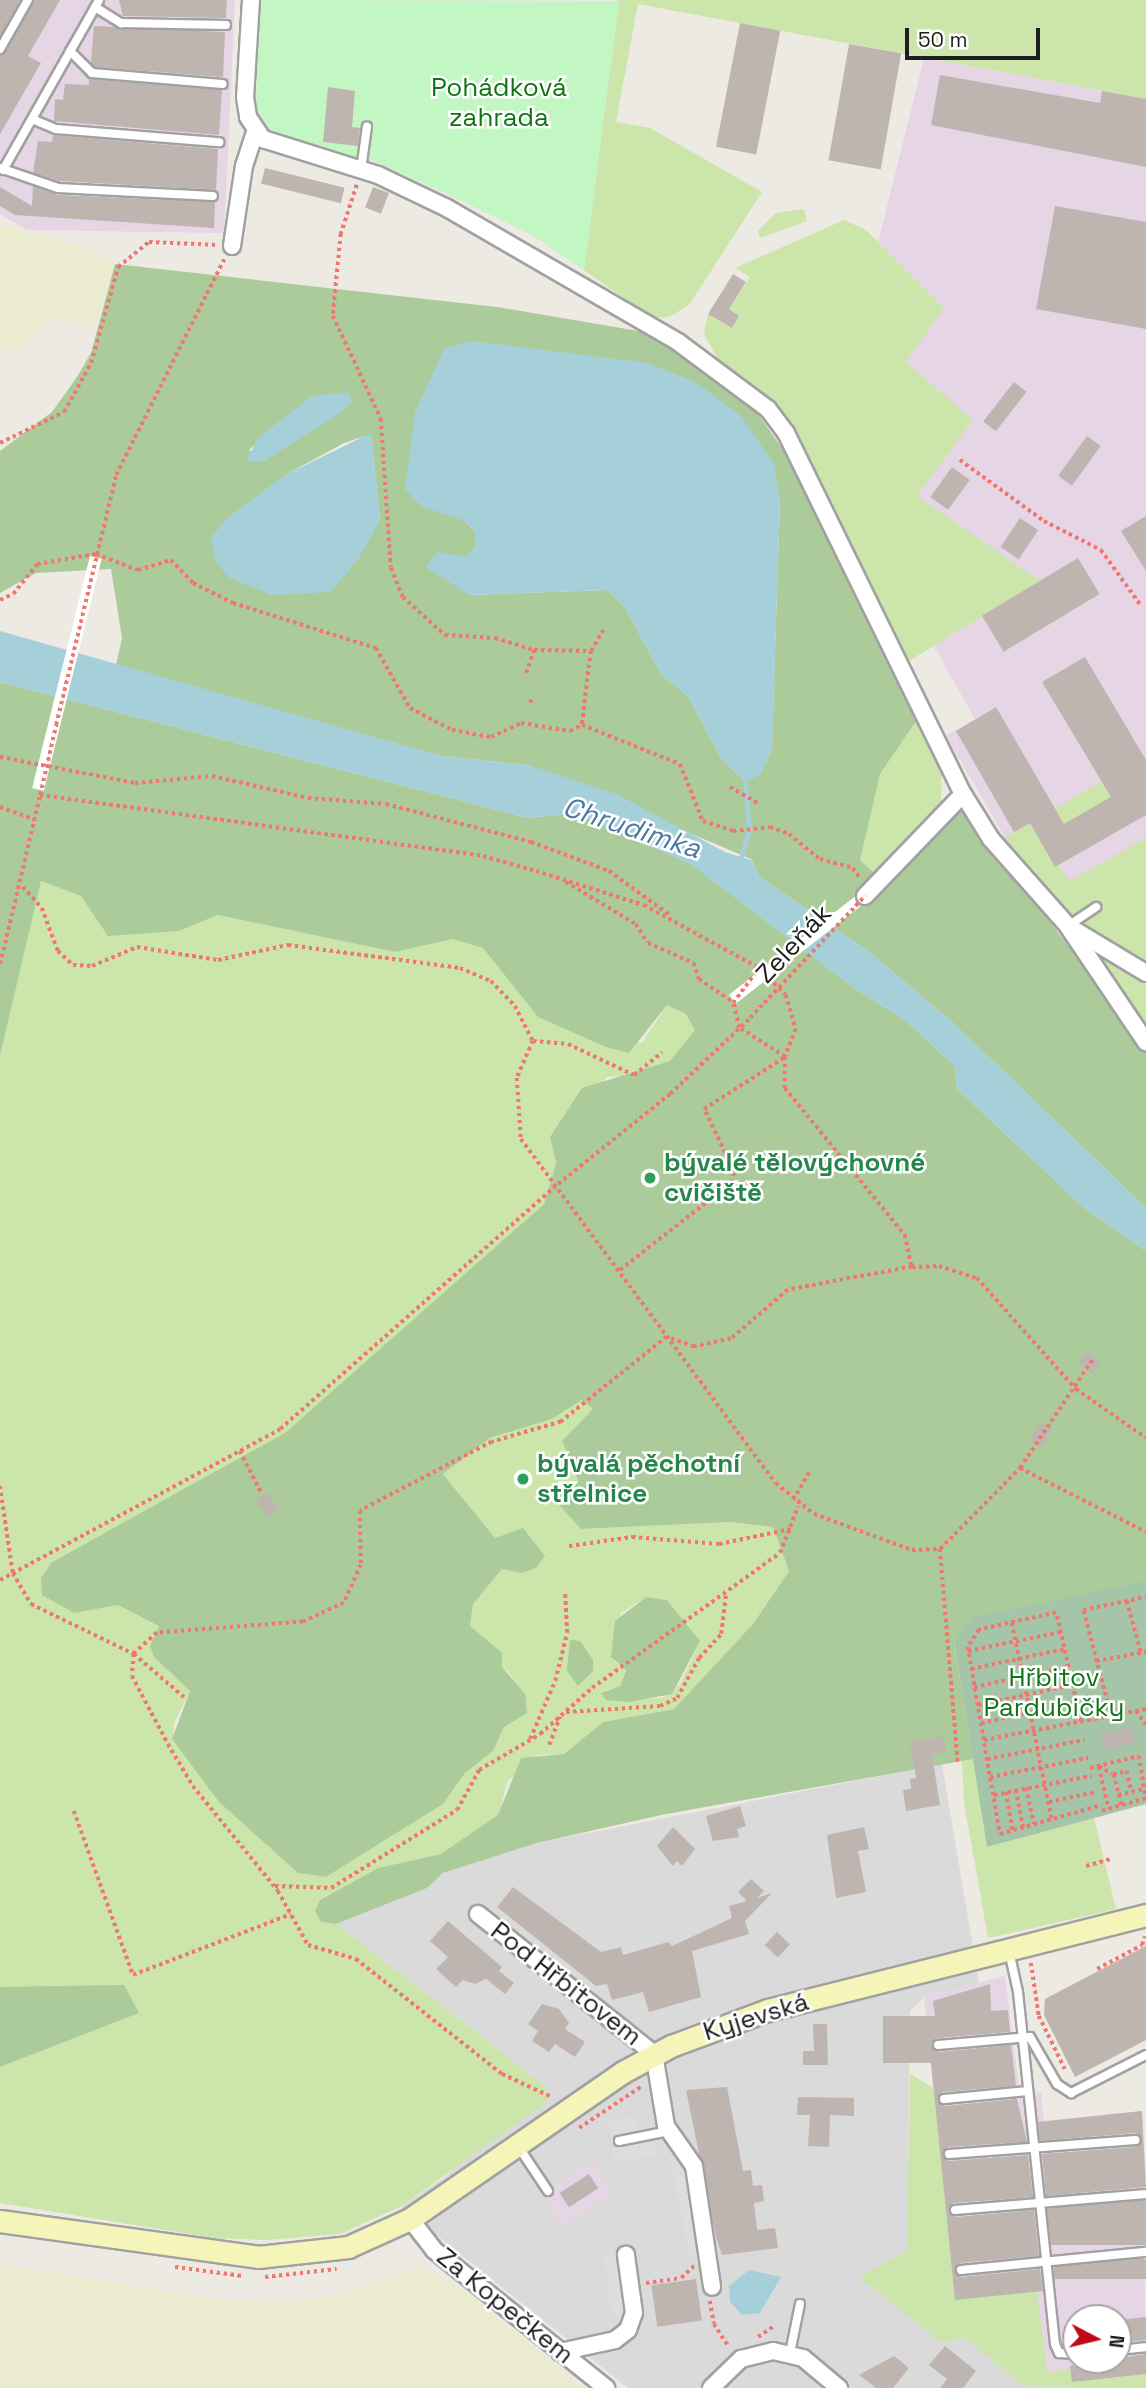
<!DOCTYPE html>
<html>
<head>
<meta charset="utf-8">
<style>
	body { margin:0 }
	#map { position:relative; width:1146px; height:2388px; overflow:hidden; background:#ede9e3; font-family:"Space Grotesk",sans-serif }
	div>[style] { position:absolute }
	.residential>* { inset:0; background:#dbdada }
	.industrial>* { inset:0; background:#e6d5e4; transform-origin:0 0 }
	.farmland>* { inset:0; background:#ebebcf }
	.grass>* { inset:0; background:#cbe5ab }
	.forest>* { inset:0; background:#abcb9a }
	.cemetery>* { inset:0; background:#a5c5a8 }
	.park>* { inset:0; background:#c2f6c3 }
	.parking>* { inset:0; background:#ddd; transform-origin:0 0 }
	.water>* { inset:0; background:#a6d0d9 }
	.pier>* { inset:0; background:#fff; transform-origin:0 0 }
	.stream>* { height:5px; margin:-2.5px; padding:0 2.5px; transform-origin:2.5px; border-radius:2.5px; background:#a6d0d9 }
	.building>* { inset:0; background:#beb5b0; transform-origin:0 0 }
	.path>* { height:3.5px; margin-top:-1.75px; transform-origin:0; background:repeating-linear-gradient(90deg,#f27670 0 3.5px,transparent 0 7px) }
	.roads { filter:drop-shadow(2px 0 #a1a1a1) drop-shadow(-2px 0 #a1a1a1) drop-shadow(0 2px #a1a1a1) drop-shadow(0 -2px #a1a1a1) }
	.lane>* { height:8px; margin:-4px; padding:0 4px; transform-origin:4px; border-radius:4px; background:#fff }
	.street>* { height:16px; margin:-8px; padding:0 8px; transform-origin:8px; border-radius:8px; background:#fff }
	.secondary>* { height:21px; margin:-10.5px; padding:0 10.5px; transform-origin:10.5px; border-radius:10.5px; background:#f6f5b9 }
	.path-bridge>* { height:3.5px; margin-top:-1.75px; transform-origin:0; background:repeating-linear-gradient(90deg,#f27670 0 3.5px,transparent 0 7px) }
	.dots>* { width:19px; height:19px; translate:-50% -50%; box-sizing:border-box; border:4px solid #fff; border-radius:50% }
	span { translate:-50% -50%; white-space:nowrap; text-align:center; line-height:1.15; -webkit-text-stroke:5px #fff; paint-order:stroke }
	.park-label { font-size:26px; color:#117414 }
	.street-label { font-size:26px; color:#1d1d1d }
	.leisure-label { font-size:26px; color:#27864d; font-weight:700 }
	.left { translate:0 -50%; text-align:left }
	.water-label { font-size:28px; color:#4c7aa0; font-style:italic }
	.north { position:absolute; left:1062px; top:2304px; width:70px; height:70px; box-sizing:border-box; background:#fff; border:2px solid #a5a5a5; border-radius:50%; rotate:97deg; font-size:19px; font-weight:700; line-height:28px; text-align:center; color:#1d1d1d }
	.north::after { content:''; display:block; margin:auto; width:24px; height:32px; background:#bf0b15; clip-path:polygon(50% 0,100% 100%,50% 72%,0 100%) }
	.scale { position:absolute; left:905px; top:28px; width:135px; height:32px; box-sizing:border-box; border:4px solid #1d1d1d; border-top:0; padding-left:9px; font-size:21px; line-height:24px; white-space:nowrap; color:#1d1d1d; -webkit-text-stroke:5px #fff; paint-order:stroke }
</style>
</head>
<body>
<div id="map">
	<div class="residential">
		<div style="clip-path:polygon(942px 1764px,979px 1983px,924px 1997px,910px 2011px,908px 2153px,941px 2342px,965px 2338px,1024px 2386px,1146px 2388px,628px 2388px,401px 2207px,444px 2178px,544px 2085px,336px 1924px,427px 1888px,443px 1873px,537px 1843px)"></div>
	</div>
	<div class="industrial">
		<div style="clip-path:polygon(0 0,235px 0,224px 233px,27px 230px,0 214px)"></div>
		<div style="clip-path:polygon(924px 58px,1146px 99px,1146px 936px,1010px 846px,946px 736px,975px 719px,777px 368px,868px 283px)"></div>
		<div style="clip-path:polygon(evenodd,1005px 1976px,1020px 2095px,1041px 2092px,1044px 2121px,1142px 2111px,1146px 2374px,1072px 2382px,1047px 2372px,955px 2300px,924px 1997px,1005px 1976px,1076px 2318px,1118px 2318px,1118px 2360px,1076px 2360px,1076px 2318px)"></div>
		<div style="left:591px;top:2162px;width:37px;height:59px;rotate:57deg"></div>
	</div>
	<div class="farmland">
		<div style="clip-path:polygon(0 225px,91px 248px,115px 264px,94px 328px,56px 317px,15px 351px,0 348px)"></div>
		<div style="clip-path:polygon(0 2264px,216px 2299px,290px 2302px,338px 2295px,420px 2266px,465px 2290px,584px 2388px,0 2388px)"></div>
	</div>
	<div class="grass">
		<div style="clip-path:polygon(614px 0,1146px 0,1146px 99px,638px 4px,616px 122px,650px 128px,762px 192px,689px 305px,669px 317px,653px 318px,584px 270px,619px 1px)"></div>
		<div style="clip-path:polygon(804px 209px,807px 221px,760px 238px,758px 231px,776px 213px)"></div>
		<div style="clip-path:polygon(844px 220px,866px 230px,944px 308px,906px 362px,973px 420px,917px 496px,1040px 581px,909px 661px,792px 425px,777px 403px,718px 359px,704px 334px,708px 314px,731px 328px,739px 316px,729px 309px,750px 277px,735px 268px)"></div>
		<div style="clip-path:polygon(919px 717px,942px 760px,941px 802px,876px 875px,860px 860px,869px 815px,880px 774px)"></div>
		<div style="clip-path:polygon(1146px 755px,1146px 777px,1039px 839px,1070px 881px,1146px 838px,1146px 966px,1078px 925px,1035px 884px,1005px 838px)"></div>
		<div style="clip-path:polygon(evenodd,40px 881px,179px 931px,218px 915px,395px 952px,453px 939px,483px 948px,538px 1017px,642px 1043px,667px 1005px,686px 1014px,696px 1030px,671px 1061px,639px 1075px,607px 1077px,550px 1137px,556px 1163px,544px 1204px,285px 1434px,53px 1561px,41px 1578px,74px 1613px,118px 1605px,150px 1616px,160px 1626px,150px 1646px,154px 1657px,190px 1691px,174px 1723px,173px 1739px,219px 1802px,298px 1873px,326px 1877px,443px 1804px,465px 1773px,493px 1751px,504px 1727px,512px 1676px,502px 1667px,501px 1653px,470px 1626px,473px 1604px,502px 1569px,496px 1539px,443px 1474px,490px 1438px,552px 1419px,582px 1400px,594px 1409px,562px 1442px,578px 1481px,581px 1529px,730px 1522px,773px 1527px,789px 1571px,753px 1624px,674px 1709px,603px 1722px,564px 1754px,537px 1755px,507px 1782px,499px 1815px,470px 1837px,441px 1854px,378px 1868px,320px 1900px,321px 1922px,336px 1924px,544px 2085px,548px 2101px,402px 2206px,340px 2234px,266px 2240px,214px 2238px,0 2203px,0 2067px,139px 2013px,64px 1988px,0 1987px,0 1056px,40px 881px,646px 1597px,667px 1600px,700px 1641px,680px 1684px,663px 1698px,606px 1700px,605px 1690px,620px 1686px,626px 1669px,615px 1662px,621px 1613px,646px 1597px)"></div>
		<div style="clip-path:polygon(1082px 943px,1146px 982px,1146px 1033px)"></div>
		<div style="clip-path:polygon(973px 1759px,987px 1847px,1094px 1818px,1116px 1909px,988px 1938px,964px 1802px,962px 1761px)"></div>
		<div style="clip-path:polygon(910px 2073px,934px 2089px,955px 2300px,1037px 2291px,1047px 2372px,1070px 2368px,1072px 2382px,1146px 2374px,1146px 2388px,1024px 2386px,965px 2338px,941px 2342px,859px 2277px,907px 2251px)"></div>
	</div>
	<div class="forest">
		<div style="clip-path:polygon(evenodd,115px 264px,497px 307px,650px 333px,748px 400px,796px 468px,919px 717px,880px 774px,860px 860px,885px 883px,947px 818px,965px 810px,1146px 1048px,1146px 1208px,952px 1022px,867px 950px,759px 877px,751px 859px,528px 765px,441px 756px,116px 665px,122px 638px,111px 569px,36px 573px,0 593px,0 451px,52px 412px,77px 377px,91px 353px,115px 264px,445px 348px,780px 500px,772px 746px,767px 761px,745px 781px,722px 760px,688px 696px,661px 674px,625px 607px,608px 590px,469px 595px,466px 557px,475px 548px,476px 532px,465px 521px,415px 414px,445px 348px,115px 264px,312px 396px,283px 447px,264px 461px,249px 450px,312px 396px,115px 264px,371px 434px,380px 520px,285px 475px,344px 443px,371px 434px)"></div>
		<div style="clip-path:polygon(0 682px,528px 818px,573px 813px,594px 820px,691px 864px,857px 990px,905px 1020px,955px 1066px,957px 1089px,1087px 1210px,1146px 1251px,1146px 1581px,954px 1643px,973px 1759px,661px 1815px,537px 1843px,443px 1873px,427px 1888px,336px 1924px,321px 1922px,315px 1911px,320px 1900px,378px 1868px,441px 1854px,498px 1815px,521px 1758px,564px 1754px,603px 1722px,674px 1709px,753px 1624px,789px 1571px,773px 1527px,730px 1522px,581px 1529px,554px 1499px,578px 1481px,562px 1441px,593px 1409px,582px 1400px,552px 1419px,490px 1438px,443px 1474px,495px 1538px,523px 1528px,545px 1556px,536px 1568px,522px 1573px,502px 1569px,473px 1604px,470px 1626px,502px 1653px,502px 1667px,525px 1694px,527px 1713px,504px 1727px,493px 1751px,465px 1773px,443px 1804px,326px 1877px,298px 1873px,219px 1802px,172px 1739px,190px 1691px,154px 1657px,150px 1646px,159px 1626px,118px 1605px,74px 1613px,42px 1595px,41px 1578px,52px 1562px,285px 1433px,544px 1204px,556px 1163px,550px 1137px,582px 1088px,670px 1061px,695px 1030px,686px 1014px,667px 1005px,629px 1053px,606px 1047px,538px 1017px,483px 948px,453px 939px,395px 952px,218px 915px,179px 931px,108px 936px,81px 896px,41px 881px,0 1056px)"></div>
		<div style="clip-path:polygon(646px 1597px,667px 1600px,700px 1641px,672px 1694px,629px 1702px,606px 1700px,601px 1693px,620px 1686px,626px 1670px,611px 1657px,615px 1621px)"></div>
		<div style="clip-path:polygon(570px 1640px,580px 1641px,593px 1660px,593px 1671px,578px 1686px,567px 1671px)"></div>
		<div style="clip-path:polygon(124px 1985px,139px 2013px,0 2067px,0 1987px)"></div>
	</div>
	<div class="cemetery">
		<div style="clip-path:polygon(1146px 1581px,1146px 1804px,987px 1847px,954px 1642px,972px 1617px)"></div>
	</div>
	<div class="park">
		<div style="clip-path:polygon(259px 0,619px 1px,584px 270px,532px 235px,452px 196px,374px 161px,284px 139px,267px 128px,256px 106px)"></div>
	</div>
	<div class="parking">
		<div style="clip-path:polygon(636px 2116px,640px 2144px,654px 2142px,656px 2156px,615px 2162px,608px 2120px)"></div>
		<div style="left:684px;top:2157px;width:101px;height:14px;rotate:79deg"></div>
		<div style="left:618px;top:2254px;width:62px;height:14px;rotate:83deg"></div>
	</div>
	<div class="water">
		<div style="clip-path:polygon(473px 341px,647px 363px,695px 382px,741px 416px,774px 464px,780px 500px,772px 747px,761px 775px,745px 781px,722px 760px,688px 696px,661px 674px,625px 607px,608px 590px,469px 595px,426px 567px,437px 552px,466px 557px,475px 548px,476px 532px,465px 521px,421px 506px,405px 489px,415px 414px,430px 380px,445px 348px)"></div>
		<div style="clip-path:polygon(348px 392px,352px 402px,343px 411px,264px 461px,246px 461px,259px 437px,312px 396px)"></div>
		<div style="clip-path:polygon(371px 433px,380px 520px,358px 560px,330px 592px,272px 595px,228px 577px,215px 560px,211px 538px,226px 519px,285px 475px)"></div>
		<div style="clip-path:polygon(0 631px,441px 756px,528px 765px,618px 795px,725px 852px,751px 860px,759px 877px,867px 950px,952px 1022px,1146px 1208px,1146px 1251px,1087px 1210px,957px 1089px,955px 1066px,905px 1020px,857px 990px,690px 864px,573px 813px,528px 818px,0 682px)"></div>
		<div style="clip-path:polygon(749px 2270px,781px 2277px,760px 2313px,742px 2315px,730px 2302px,729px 2286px)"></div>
	</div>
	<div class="pier">
		<div style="left:90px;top:556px;width:12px;height:239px;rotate:14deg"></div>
		<div style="left:862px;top:891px;width:11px;height:169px;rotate:52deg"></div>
	</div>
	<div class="stream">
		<div style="left:740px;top:861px;width:33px;rotate:-74deg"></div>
		<div style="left:749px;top:829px;width:48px;rotate:-94.8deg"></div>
	</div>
	<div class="building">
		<div style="clip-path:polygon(0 0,20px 0,0 36px)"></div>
		<div style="clip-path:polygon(34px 0,60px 0,28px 56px,41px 63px,0 134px,0 55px)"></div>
		<div style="clip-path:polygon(119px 0,227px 0,226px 18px,123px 16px)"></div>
		<div style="left:740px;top:23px;width:41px;height:126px;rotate:11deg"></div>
		<div style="clip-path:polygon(94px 26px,225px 32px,223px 77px,95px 67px,91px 62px)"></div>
		<div style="left:849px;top:44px;width:53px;height:118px;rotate:10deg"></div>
		<div style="clip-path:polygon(940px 75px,1100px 103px,1102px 91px,1146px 99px,1146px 167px,931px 125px)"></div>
		<div style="clip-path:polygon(89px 79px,222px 90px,219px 135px,54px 121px,55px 99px,63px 100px,65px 84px,89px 85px)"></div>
		<div style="clip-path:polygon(328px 87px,355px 91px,352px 127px,360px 128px,358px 146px,323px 142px)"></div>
		<div style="clip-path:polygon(53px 135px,218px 149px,216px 190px,59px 181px,33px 173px,38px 141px,52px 142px)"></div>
		<div style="left:265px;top:168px;width:82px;height:16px;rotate:14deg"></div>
		<div style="clip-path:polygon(33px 186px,58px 195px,215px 202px,214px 228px,15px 215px,0 206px,0 187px,32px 206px)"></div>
		<div style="left:373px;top:187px;width:17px;height:22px;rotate:21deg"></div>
		<div style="clip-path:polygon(1055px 206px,1146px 222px,1146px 329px,1036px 309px)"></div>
		<div style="clip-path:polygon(733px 274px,746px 282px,729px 309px,739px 316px,732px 328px,708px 314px)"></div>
		<div style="left:1014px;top:382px;width:16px;height:50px;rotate:38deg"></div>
		<div style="left:1087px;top:436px;width:17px;height:49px;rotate:36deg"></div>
		<div style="left:952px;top:467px;width:22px;height:37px;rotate:36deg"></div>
		<div style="clip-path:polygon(1146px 516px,1146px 571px,1121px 531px)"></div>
		<div style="left:1020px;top:518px;width:22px;height:35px;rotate:34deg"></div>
		<div style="left:1078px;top:558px;width:42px;height:112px;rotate:59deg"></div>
		<div style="clip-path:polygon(1085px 657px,1146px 760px,1146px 815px,1055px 867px,1030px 823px,1014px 832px,956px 731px,996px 707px,1064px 824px,1111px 797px,1042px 682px)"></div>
		<div style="left:1087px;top:1352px;width:17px;height:14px;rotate:36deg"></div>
		<div style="left:1040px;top:1422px;width:14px;height:21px;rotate:30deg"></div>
		<div style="left:267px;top:1492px;width:21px;height:14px;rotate:55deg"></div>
		<div style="left:1131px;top:1727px;width:16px;height:32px;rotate:75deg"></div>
		<div style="clip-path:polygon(943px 1736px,946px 1752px,932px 1755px,940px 1805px,906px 1811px,903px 1790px,911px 1789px,910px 1779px,916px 1778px,910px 1742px)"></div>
		<div style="clip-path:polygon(740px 1806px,746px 1826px,737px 1829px,739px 1837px,713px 1841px,706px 1816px)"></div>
		<div style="clip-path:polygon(673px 1827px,695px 1849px,682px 1866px,677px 1861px,673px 1866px,657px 1846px)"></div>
		<div style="clip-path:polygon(864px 1827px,869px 1849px,858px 1851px,866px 1892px,836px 1898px,827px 1835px)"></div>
		<div style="clip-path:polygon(751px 1879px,764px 1891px,757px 1898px,772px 1893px,745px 1921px,749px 1934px,692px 1951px,701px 1997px,649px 2012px,643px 1992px,612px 2000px,607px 1984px,596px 1986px,497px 1907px,513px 1887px,601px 1952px,621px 1947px,623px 1955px,668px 1942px,672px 1946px,732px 1918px,729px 1906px,747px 1901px,738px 1892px)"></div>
		<div style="clip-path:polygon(448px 1921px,502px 1967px,499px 1971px,514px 1983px,505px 1994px,486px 1979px,475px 1984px,463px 1980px,456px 1987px,436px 1969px,448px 1957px,430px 1941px)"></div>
		<div style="left:777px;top:1932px;width:18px;height:18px;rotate:43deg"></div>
		<div style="clip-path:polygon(1146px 1946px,1146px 2040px,1075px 2077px,1044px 2015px,1045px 1999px)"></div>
		<div style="clip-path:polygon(990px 1984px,991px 2011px,1008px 2010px,1010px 2032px,937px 2038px,932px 2046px,939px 2052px,1011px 2045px,1016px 2086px,943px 2092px,938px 2100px,945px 2106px,1017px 2099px,1027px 2142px,948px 2147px,943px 2155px,949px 2161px,1028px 2155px,1033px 2197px,954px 2203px,949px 2211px,956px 2217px,1034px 2210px,1039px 2256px,960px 2263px,955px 2271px,962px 2277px,1040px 2269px,1043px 2291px,955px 2300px,931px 2063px,883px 2063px,883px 2016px,935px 2016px,933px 2001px)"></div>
		<div style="clip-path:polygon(542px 2004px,559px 2009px,569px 2023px,565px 2029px,585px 2042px,575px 2057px,555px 2044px,549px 2052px,532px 2041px,538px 2031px,528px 2024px)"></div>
		<div style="clip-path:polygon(813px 2024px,827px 2024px,828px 2065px,803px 2065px,803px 2051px,814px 2051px)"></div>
		<div style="clip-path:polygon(727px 2087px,743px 2171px,751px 2170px,753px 2186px,762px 2185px,764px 2201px,754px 2203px,757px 2230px,775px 2228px,778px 2248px,722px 2255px,716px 2237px,686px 2090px)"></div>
		<div style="clip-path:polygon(798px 2097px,854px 2098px,854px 2116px,830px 2115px,829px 2147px,808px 2146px,810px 2115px,797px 2115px)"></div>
		<div style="clip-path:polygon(1142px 2111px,1146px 2187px,1046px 2196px,1042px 2154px,1135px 2147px,1141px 2139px,1135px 2133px,1040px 2141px,1038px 2122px)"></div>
		<div style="left:589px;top:2174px;width:17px;height:35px;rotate:57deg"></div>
		<div style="left:1146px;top:2201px;width:44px;height:99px;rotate:90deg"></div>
		<div style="left:1146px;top:2259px;width:20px;height:92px;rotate:90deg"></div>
		<div style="left:696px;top:2279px;width:42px;height:45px;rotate:82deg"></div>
		<div style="clip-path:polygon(1146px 2317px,1146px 2340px,1118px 2343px,1118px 2320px)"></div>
		<div style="clip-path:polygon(945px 2346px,976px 2371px,963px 2388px,940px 2388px,947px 2379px,929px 2365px)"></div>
		<div style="clip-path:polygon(1146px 2354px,1146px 2374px,1072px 2382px,1070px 2366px)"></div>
		<div style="clip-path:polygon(894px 2356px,909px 2368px,893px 2388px,876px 2388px,859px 2375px)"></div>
	</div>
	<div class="path">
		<div style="left:357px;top:185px;width:52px;rotate:108.1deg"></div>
		<div style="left:341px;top:234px;width:82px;rotate:95.6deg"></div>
		<div style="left:333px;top:316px;width:114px;rotate:65deg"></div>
		<div style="left:381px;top:419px;width:149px;rotate:86.2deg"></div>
		<div style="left:391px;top:568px;width:31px;rotate:68deg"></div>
		<div style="left:403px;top:597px;width:57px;rotate:42.1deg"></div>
		<div style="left:445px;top:635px;width:50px;rotate:3.4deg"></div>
		<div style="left:495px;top:638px;width:41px;rotate:17.1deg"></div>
		<div style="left:534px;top:650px;width:57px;rotate:1deg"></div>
		<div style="left:591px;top:651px;width:24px;rotate:-60deg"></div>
		<div style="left:0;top:443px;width:71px;rotate:-25.8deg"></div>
		<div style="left:64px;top:412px;width:56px;rotate:-61.1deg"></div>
		<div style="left:91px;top:363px;width:100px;rotate:-74.3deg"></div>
		<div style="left:118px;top:267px;width:40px;rotate:-39deg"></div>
		<div style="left:149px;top:242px;width:69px;rotate:2.5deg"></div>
		<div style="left:960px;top:460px;width:104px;rotate:36deg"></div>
		<div style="left:1044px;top:521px;width:64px;rotate:27deg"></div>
		<div style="left:1101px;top:550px;width:70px;rotate:54.3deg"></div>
		<div style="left:0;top:600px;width:14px;rotate:-25deg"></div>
		<div style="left:13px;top:594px;width:38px;rotate:-51deg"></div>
		<div style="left:37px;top:564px;width:60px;rotate:-9.6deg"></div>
		<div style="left:96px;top:554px;width:45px;rotate:20.9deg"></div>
		<div style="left:138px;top:570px;width:34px;rotate:-17deg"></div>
		<div style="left:171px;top:560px;width:32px;rotate:46deg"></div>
		<div style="left:193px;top:583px;width:45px;rotate:26.6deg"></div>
		<div style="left:233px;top:603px;width:150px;rotate:17.5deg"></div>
		<div style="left:376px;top:648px;width:69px;rotate:60.5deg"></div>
		<div style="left:410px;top:708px;width:47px;rotate:27.6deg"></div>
		<div style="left:452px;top:730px;width:40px;rotate:10deg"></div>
		<div style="left:491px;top:737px;width:33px;rotate:-25deg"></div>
		<div style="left:521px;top:723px;width:50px;rotate:9.3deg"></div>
		<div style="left:570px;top:731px;width:13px;rotate:-27deg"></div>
		<div style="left:591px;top:651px;width:75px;rotate:96.9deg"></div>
		<div style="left:582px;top:725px;width:105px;rotate:21.7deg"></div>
		<div style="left:680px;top:764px;width:61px;rotate:68deg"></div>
		<div style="left:703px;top:821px;width:32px;rotate:18deg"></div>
		<div style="left:733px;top:831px;width:37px;rotate:-6deg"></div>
		<div style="left:770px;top:827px;width:20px;rotate:20deg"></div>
		<div style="left:789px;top:834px;width:40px;rotate:39deg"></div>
		<div style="left:820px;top:859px;width:34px;rotate:15deg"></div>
		<div style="left:853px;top:868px;width:14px;rotate:56deg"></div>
		<div style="left:526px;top:673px;width:24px;rotate:-71deg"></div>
		<div style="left:530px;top:703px;width:7px;rotate:-74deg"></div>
		<div style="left:56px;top:725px;width:257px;rotate:-76.5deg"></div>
		<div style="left:116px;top:475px;width:241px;rotate:-63.4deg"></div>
		<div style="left:0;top:757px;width:137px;rotate:10.9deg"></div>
		<div style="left:135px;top:783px;width:77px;rotate:-5.2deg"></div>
		<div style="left:212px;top:776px;width:98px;rotate:12.9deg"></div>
		<div style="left:308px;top:798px;width:78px;rotate:4.4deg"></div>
		<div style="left:386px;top:804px;width:150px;rotate:14.7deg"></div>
		<div style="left:531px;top:842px;width:83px;rotate:20.4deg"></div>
		<div style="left:609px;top:871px;width:77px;rotate:36deg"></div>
		<div style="left:730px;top:787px;width:32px;rotate:30deg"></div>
		<div style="left:0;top:807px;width:38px;rotate:20deg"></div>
		<div style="left:566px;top:882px;width:82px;rotate:31deg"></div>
		<div style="left:636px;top:924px;width:22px;rotate:58deg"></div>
		<div style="left:648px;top:943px;width:50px;rotate:23.5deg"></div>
		<div style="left:694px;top:963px;width:17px;rotate:73deg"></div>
		<div style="left:699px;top:979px;width:41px;rotate:34.1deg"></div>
		<div style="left:23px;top:887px;width:28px;rotate:48deg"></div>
		<div style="left:42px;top:908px;width:46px;rotate:69.6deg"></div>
		<div style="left:58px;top:951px;width:21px;rotate:43deg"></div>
		<div style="left:73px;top:965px;width:19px;rotate:3deg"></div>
		<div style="left:92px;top:966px;width:49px;rotate:-22.9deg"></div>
		<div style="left:137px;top:947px;width:82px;rotate:9.1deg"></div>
		<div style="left:218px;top:960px;width:72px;rotate:-12.1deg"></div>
		<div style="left:288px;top:945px;width:174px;rotate:7.6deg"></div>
		<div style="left:460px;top:968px;width:34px;rotate:23deg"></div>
		<div style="left:491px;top:981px;width:35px;rotate:46deg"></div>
		<div style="left:515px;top:1006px;width:39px;rotate:63deg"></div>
		<div style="left:533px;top:1041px;width:40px;rotate:113.4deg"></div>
		<div style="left:517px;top:1078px;width:61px;rotate:86.2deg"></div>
		<div style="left:521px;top:1139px;width:428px;rotate:53.5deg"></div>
		<div style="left:776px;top:1483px;width:49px;rotate:39.2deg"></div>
		<div style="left:814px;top:1514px;width:104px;rotate:20.2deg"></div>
		<div style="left:912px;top:1550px;width:28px;rotate:-2deg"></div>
		<div style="left:940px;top:1549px;width:214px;rotate:85.2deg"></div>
		<div style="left:0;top:964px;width:174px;rotate:-76.7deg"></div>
		<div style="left:40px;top:795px;width:447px;rotate:7.8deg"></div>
		<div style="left:483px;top:856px;width:55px;rotate:15.8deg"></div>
		<div style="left:536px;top:871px;width:113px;rotate:17.5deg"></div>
		<div style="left:644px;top:905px;width:131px;rotate:28.7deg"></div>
		<div style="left:759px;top:968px;width:38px;rotate:45deg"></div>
		<div style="left:786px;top:995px;width:35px;rotate:74deg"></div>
		<div style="left:796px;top:1029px;width:30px;rotate:111deg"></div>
		<div style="left:785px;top:1057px;width:31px;rotate:90deg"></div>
		<div style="left:785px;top:1088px;width:190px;rotate:50.8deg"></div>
		<div style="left:905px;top:1235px;width:33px;rotate:78deg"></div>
		<div style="left:912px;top:1267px;width:126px;rotate:169.5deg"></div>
		<div style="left:788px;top:1290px;width:75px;rotate:139.3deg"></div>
		<div style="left:731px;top:1339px;width:38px;rotate:168deg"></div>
		<div style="left:694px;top:1347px;width:29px;rotate:-160deg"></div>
		<div style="left:667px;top:1337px;width:136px;rotate:141.3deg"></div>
		<div style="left:561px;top:1422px;width:72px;rotate:163.8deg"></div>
		<div style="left:492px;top:1442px;width:149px;rotate:152.4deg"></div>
		<div style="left:360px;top:1511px;width:54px;rotate:88.9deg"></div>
		<div style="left:361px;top:1565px;width:42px;rotate:114.1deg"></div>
		<div style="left:344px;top:1603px;width:45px;rotate:155.1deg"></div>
		<div style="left:303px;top:1622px;width:146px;rotate:175.7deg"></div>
		<div style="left:157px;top:1633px;width:31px;rotate:138deg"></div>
		<div style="left:134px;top:1654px;width:22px;rotate:95deg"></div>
		<div style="left:132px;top:1676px;width:77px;rotate:62.1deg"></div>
		<div style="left:168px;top:1744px;width:49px;rotate:59.2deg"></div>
		<div style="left:193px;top:1786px;width:135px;rotate:51deg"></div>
		<div style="left:278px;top:1891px;width:62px;rotate:60.9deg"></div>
		<div style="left:308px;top:1945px;width:50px;rotate:16.3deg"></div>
		<div style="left:356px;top:1959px;width:186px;rotate:38.2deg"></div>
		<div style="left:502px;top:2074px;width:55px;rotate:24.7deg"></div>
		<div style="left:533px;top:1041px;width:35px;rotate:5deg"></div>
		<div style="left:568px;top:1044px;width:73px;rotate:25.2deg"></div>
		<div style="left:634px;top:1075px;width:36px;rotate:-39deg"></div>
		<div style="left:912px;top:1267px;width:27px;rotate:-2deg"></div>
		<div style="left:939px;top:1266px;width:40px;rotate:18deg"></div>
		<div style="left:977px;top:1278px;width:149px;rotate:48.3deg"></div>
		<div style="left:1076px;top:1389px;width:85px;rotate:35deg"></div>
		<div style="left:620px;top:1270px;width:141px;rotate:-38.1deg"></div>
		<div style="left:731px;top:1183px;width:11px;rotate:-75deg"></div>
		<div style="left:734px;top:1172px;width:70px;rotate:-115.5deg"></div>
		<div style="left:704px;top:1109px;width:96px;rotate:-32.7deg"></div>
		<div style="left:785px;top:1057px;width:54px;rotate:-147.8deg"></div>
		<div style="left:739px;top:1028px;width:26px;rotate:-103deg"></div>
		<div style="left:733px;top:1003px;width:44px;rotate:-53.4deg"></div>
		<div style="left:240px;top:1451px;width:46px;rotate:62.9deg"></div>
		<div style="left:0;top:1486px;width:88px;rotate:81.5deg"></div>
		<div style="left:13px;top:1573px;width:36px;rotate:60deg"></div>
		<div style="left:31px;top:1604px;width:114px;rotate:25.9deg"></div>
		<div style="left:134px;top:1654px;width:66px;rotate:40.7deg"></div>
		<div style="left:793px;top:1500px;width:32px;rotate:-60deg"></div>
		<div style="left:569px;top:1546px;width:64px;rotate:-8.1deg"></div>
		<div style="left:632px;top:1537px;width:87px;rotate:4.6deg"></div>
		<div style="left:719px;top:1544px;width:74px;rotate:-11.8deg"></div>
		<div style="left:940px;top:1549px;width:114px;rotate:-45.4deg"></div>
		<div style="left:1020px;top:1468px;width:141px;rotate:26.9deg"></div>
		<div style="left:0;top:1580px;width:318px;rotate:-28.3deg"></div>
		<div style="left:280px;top:1429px;width:371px;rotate:-41.4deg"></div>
		<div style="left:558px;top:1184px;width:144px;rotate:-38.8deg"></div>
		<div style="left:670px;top:1094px;width:110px;rotate:-43.5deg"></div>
		<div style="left:1127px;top:1601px;width:54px;rotate:74.9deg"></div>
		<div style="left:1012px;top:1623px;width:200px;rotate:78.5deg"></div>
		<div style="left:968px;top:1651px;width:95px;rotate:-11.5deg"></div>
		<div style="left:1096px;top:1661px;width:51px;rotate:-10.2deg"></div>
		<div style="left:971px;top:1669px;width:95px;rotate:-12.1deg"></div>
		<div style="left:974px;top:1687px;width:96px;rotate:-12deg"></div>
		<div style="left:978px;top:1705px;width:96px;rotate:-12deg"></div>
		<div style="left:1136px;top:1711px;width:17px;rotate:54deg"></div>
		<div style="left:566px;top:1712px;width:94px;rotate:-3.7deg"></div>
		<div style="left:660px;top:1706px;width:19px;rotate:-25deg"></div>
		<div style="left:677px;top:1698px;width:46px;rotate:-61.2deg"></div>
		<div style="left:699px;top:1658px;width:33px;rotate:-47deg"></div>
		<div style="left:721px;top:1634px;width:39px;rotate:-83deg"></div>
		<div style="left:1111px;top:1716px;width:110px;rotate:-104.8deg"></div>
		<div style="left:1083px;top:1610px;width:64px;rotate:-11.7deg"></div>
		<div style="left:1081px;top:1722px;width:112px;rotate:-102.9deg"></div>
		<div style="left:1056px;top:1613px;width:79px;rotate:167.6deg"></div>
		<div style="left:979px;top:1630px;width:20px;rotate:123deg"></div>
		<div style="left:968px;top:1647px;width:190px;rotate:80.3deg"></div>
		<div style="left:1000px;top:1834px;width:102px;rotate:-15.9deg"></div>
		<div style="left:981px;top:1723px;width:97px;rotate:-11.9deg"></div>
		<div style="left:530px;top:1739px;width:63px;rotate:-66.7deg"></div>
		<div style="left:555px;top:1681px;width:49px;rotate:-76deg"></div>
		<div style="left:567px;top:1633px;width:39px;rotate:-93deg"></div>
		<div style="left:984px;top:1740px;width:165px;rotate:-10.8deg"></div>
		<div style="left:549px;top:1745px;width:30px;rotate:-69deg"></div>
		<div style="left:987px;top:1759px;width:99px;rotate:-11.1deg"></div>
		<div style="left:1099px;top:1766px;width:15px;rotate:32deg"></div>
		<div style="left:1099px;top:1767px;width:43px;rotate:76.6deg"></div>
		<div style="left:1090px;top:1768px;width:50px;rotate:-13.8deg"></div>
		<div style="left:1139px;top:1756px;width:44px;rotate:80.8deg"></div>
		<div style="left:1146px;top:1799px;width:49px;rotate:164.5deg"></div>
		<div style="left:990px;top:1777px;width:100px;rotate:-11deg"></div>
		<div style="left:1026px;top:1788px;width:37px;rotate:77deg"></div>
		<div style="left:1016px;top:1790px;width:38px;rotate:79deg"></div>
		<div style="left:1006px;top:1792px;width:39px;rotate:80deg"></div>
		<div style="left:994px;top:1795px;width:99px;rotate:-11.1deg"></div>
		<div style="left:1118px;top:1795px;width:27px;rotate:-13deg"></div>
		<div style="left:1049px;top:1802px;width:47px;rotate:-12.3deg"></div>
		<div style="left:1121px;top:1805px;width:32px;rotate:-104deg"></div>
		<div style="left:1113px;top:1774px;width:14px;rotate:-12deg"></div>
		<div style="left:1127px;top:1771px;width:21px;rotate:79deg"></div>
		<div style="left:74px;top:1811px;width:174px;rotate:70.2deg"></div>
		<div style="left:133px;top:1975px;width:169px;rotate:-21.1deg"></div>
		<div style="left:1086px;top:1866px;width:25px;rotate:-16deg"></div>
		<div style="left:275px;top:1886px;width:56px;rotate:2deg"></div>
		<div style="left:331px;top:1888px;width:148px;rotate:-31.8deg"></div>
		<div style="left:457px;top:1810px;width:46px;rotate:-61.2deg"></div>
		<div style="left:479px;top:1770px;width:71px;rotate:-30.5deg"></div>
		<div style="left:540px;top:1734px;width:69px;rotate:-41.5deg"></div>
		<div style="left:592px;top:1688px;width:231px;rotate:-35.7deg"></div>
		<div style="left:780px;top:1553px;width:50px;rotate:-69deg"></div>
		<div style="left:1031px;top:1963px;width:54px;rotate:81.4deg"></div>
		<div style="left:1039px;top:2016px;width:59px;rotate:63.9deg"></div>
		<div style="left:1097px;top:1969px;width:51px;rotate:-28.1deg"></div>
		<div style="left:1142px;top:1945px;width:9px;rotate:-72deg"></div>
		<div style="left:579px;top:2128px;width:76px;rotate:-33.7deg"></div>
		<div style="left:175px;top:2267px;width:69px;rotate:7.5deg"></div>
		<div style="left:265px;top:2277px;width:72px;rotate:-6.3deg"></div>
		<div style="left:646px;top:2283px;width:35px;rotate:-8deg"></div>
		<div style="left:681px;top:2278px;width:18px;rotate:-43deg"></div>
		<div style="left:710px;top:2301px;width:23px;rotate:80deg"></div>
		<div style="left:714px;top:2324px;width:27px;rotate:57deg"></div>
		<div style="left:758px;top:2337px;width:19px;rotate:-35deg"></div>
	</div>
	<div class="roads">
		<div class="lane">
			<div style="left:95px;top:7px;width:31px;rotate:32deg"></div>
			<div style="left:121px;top:23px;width:105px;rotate:1.1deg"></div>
			<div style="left:0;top:49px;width:56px;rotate:-60.3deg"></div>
			<div style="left:70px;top:51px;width:31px;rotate:45deg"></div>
			<div style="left:92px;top:73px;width:131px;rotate:4.8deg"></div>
			<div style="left:32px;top:119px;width:26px;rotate:23deg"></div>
			<div style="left:56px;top:129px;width:164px;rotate:4.6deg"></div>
			<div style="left:0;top:168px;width:61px;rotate:19deg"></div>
			<div style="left:58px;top:188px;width:155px;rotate:3deg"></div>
			<div style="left:3px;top:170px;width:195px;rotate:-60.5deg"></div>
			<div style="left:361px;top:170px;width:44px;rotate:-82.2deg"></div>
			<div style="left:1068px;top:926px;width:34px;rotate:-34deg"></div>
			<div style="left:1009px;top:1951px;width:42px;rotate:77.6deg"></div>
			<div style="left:1018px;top:1992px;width:354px;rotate:84deg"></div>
			<div style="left:1055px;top:2344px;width:10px;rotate:66deg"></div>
			<div style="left:1059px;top:2353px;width:17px;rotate:3deg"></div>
			<div style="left:938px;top:2045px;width:92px;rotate:-5deg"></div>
			<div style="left:1030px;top:2037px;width:54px;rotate:60.1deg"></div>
			<div style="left:1057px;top:2084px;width:17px;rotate:33deg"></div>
			<div style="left:1071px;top:2093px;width:84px;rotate:-26.9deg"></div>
			<div style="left:944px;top:2099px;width:84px;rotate:-5.4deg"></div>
			<div style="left:619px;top:2141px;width:51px;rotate:-11.3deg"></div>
			<div style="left:518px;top:2146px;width:54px;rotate:56.3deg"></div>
			<div style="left:949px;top:2154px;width:187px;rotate:-4.3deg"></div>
			<div style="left:955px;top:2210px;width:192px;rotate:-4.8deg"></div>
			<div style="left:961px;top:2270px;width:186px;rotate:-5.6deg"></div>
			<div style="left:1118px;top:2350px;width:28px;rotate:-6deg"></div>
			<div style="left:790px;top:2353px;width:50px;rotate:-78.5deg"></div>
		</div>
		<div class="street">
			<div style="left:251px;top:0;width:97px;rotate:93.5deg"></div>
			<div style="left:245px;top:97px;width:20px;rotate:81deg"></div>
			<div style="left:248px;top:117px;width:27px;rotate:56deg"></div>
			<div style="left:263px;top:139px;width:121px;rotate:17.4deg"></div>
			<div style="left:378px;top:175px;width:76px;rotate:25.6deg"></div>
			<div style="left:447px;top:208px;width:267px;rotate:30.1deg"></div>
			<div style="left:678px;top:342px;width:112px;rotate:36.7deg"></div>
			<div style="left:768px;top:409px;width:30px;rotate:53deg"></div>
			<div style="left:786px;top:433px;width:402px;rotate:63.9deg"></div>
			<div style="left:963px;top:794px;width:53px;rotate:58.1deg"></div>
			<div style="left:991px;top:839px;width:116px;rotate:48.5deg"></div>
			<div style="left:1068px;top:926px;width:91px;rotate:31.1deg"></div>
			<div style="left:232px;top:246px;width:81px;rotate:-81.5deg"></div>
			<div style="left:244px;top:166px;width:36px;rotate:-72deg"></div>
			<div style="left:865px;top:896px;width:141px;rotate:-46.1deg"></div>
			<div style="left:1069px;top:928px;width:138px;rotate:56deg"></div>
			<div style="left:478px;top:1914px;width:225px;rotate:38.5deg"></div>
			<div style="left:654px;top:2054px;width:73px;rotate:80.5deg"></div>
			<div style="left:666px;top:2126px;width:49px;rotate:55deg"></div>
			<div style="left:694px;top:2166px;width:122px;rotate:81.5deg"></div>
			<div style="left:410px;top:2219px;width:39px;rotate:52deg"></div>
			<div style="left:434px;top:2250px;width:221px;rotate:38.7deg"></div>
			<div style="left:560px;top:2352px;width:56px;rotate:-12.3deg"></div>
			<div style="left:615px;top:2340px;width:16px;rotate:-38deg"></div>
			<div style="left:628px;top:2330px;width:18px;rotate:-71deg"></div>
			<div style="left:634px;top:2313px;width:59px;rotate:-97.9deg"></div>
			<div style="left:711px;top:2388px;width:42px;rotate:-44deg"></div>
			<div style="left:741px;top:2359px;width:33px;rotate:-14deg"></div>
			<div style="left:773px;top:2351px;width:31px;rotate:13deg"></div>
			<div style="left:803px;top:2358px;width:47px;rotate:39.8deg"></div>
		</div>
		<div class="secondary">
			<div style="left:0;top:2221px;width:260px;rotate:7.9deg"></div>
			<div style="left:258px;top:2257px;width:91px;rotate:-6.3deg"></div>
			<div style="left:348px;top:2247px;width:68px;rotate:-24.3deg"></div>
			<div style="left:410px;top:2219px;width:259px;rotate:-34.6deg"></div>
			<div style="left:623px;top:2072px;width:55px;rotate:-28.4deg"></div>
			<div style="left:671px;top:2046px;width:103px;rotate:-20.4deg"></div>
			<div style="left:768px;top:2010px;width:390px;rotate:-14.1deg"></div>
		</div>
	</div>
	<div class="path-bridge">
		<div style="left:40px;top:795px;width:72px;rotate:-77.1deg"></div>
		<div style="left:750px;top:1018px;width:168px;rotate:-46.7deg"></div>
		<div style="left:1020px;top:1468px;width:133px;rotate:-56.3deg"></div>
	</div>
	<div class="dots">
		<div style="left:650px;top:1178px;background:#2e9e5b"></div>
		<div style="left:523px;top:1479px;background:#2e9e5b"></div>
	</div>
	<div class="park-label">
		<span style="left:499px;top:103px">Pohádková<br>zahrada</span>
		<span style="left:1054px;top:1693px">Hřbitov<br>Pardubičky</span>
	</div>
	<div class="street-label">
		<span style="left:794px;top:944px;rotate:-47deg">Zeleňák</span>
		<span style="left:566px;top:1984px;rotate:38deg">Pod Hřbitovem</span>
		<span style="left:756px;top:2017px;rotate:-17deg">Kyjevská</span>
		<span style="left:505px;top:2306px;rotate:39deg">Za Kopečkem</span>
	</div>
	<div class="leisure-label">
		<span class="left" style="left:664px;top:1178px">bývalé tělovýchovné<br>cvičiště</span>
		<span class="left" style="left:537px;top:1479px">bývalá pěchotní<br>střelnice</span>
	</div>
	<div class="water-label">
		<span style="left:632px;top:827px;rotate:18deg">Chrudimka</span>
	</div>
	<div class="north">N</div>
	<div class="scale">50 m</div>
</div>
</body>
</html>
